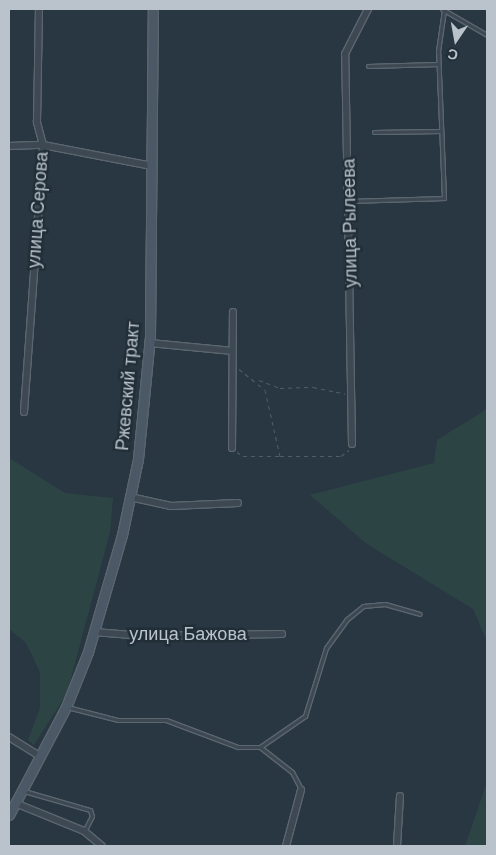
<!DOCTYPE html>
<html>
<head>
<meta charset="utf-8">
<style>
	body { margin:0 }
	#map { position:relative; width:496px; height:855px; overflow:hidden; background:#293742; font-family:"DM Sans",sans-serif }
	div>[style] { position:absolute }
	.green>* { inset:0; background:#2c4544 }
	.path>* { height:1px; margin-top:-0.5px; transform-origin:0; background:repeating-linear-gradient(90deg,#4b6161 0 4px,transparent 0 8px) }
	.roads { filter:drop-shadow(1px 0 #5b666f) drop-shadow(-1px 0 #5b666f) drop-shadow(0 1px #5b666f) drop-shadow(0 -1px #5b666f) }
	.lane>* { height:3px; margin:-1.5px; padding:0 1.5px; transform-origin:1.5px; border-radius:1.5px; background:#3d4852 }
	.street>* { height:6px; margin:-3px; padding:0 3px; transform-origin:3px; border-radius:3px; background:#3d4852 }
	.secondary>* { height:9px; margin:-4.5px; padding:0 4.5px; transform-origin:4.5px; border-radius:4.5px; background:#4b5865 }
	span { translate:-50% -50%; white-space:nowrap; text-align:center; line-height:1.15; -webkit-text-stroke:5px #212e37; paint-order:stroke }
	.street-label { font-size:18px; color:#bac3cc }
	.frame { position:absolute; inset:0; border:10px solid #bac3cc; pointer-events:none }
	.north { position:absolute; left:431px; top:15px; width:50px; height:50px; -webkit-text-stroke:4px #212e37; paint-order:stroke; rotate:192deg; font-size:14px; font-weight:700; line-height:20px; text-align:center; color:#bac3cc }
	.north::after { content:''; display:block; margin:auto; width:18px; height:22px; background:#bac3cc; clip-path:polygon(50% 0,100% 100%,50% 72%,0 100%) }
</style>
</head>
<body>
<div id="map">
	<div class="green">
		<div style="clip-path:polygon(487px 409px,487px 641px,473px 609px,367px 544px,310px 495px,434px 463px,437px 440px)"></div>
		<div style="clip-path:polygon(9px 458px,65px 493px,113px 498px,110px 532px,67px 693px,34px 745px,28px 740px,40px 708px,40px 672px,26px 643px,9px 629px)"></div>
		<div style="clip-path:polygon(487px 782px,487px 846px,465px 846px)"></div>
	</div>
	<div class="path">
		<div style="left:239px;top:369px;width:33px;rotate:39deg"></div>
		<div style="left:265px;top:390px;width:68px;rotate:77.2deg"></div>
		<div style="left:280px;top:456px;width:61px"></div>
		<div style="left:341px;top:456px;width:10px;rotate:-37deg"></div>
		<div style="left:259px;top:380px;width:22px;rotate:21deg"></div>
		<div style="left:280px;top:388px;width:33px;rotate:-2deg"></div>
		<div style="left:313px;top:387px;width:33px;rotate:12deg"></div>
		<div style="left:237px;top:452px;width:7px;rotate:34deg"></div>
		<div style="left:243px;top:456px;width:36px"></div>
	</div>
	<div class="roads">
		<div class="lane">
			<div style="left:442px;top:9px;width:52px;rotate:30deg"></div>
			<div style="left:368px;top:66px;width:70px;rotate:-1.6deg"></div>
			<div style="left:374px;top:132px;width:67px;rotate:-0.9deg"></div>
			<div style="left:350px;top:201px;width:94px;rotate:-1.8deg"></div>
			<div style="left:444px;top:198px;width:147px;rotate:-92.3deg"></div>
			<div style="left:438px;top:51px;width:41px;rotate:-81.7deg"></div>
			<div style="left:67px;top:707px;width:53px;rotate:14.3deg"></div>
			<div style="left:118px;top:720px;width:48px"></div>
			<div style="left:166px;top:720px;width:77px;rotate:20.6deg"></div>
			<div style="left:238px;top:747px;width:22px"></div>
			<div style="left:260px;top:747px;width:55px;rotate:-34.6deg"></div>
			<div style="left:305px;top:716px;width:71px;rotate:-72.8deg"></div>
			<div style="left:326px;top:648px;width:34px;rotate:-54deg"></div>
			<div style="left:346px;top:620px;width:22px;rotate:-39deg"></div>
			<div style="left:363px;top:606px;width:22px;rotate:-5deg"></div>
			<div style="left:385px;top:604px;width:36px;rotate:16deg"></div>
			<div style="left:260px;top:747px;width:41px;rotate:38deg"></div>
			<div style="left:292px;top:772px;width:19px;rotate:62deg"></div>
			<div style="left:24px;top:791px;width:69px;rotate:16.1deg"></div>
			<div style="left:90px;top:810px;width:6px;rotate:72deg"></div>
			<div style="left:92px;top:816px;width:16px;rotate:117deg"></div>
		</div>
		<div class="street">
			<div style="left:9px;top:146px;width:34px;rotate:-2deg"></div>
			<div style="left:43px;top:145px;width:111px;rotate:10.9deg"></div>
			<div style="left:150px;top:343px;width:83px;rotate:5.5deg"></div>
			<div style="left:24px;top:412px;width:268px;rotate:-85.9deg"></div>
			<div style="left:43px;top:145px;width:24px;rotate:-105deg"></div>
			<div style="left:37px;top:122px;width:113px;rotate:-89deg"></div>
			<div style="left:352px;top:444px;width:390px;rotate:-91deg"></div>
			<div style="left:345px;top:54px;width:51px;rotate:-62.9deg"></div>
			<div style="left:232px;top:448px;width:136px;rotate:-89.6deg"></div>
			<div style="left:130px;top:497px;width:42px;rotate:12.4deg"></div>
			<div style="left:171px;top:506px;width:67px;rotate:-2.6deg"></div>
			<div style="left:94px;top:632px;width:50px;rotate:4.6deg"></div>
			<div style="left:144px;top:636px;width:138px;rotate:-0.8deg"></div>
			<div style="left:9px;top:737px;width:34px;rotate:32deg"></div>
			<div style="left:15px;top:803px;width:74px;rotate:22.1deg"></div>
			<div style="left:84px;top:831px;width:23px;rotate:40deg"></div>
			<div style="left:286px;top:846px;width:58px;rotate:-75deg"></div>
			<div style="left:397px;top:846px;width:50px;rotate:-86.6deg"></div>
		</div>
		<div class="secondary">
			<div style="left:9px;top:815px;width:122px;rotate:-62.2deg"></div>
			<div style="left:66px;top:707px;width:59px;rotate:-68.2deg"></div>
			<div style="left:88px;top:652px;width:122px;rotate:-73.8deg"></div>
			<div style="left:122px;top:535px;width:78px;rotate:-78.1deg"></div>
			<div style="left:138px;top:459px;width:123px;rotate:-84.4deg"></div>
			<div style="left:150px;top:337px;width:328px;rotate:-89.5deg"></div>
		</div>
	</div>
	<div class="street-label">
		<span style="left:38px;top:210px;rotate:-86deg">улица Серова</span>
		<span style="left:350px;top:223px;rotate:-91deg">улица Рылеева</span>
		<span style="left:128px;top:386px;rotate:-85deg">Ржевский тракт</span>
		<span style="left:188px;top:634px">улица Бажова</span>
	</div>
	<div class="frame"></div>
	<div class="north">С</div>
</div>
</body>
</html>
